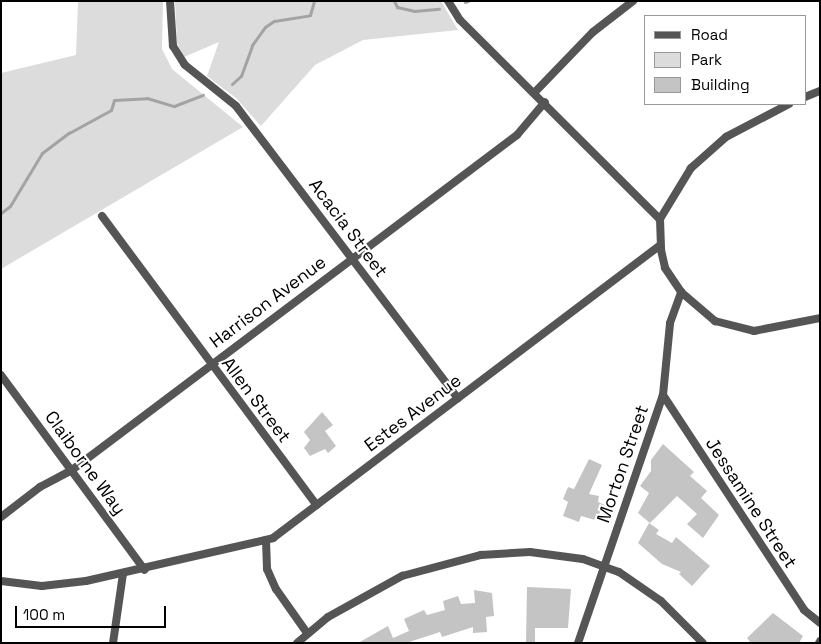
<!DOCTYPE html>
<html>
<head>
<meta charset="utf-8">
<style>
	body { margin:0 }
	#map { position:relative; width:821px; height:644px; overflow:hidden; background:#fff; font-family:"Space Grotesk",sans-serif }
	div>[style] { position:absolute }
	.green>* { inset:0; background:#dcdcdc }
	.stream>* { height:3px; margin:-1.5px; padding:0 1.5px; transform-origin:1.5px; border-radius:1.5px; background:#a3a3a3 }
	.building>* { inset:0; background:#c4c4c4 }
	.street>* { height:8px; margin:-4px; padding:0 4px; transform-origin:4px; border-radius:4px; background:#555 }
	span { translate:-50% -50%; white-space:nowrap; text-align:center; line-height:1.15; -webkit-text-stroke:4px #fff; paint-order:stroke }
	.street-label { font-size:18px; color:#000 }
	.frame { position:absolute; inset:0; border:2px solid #000; pointer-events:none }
	.legend { position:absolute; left:644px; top:15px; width:162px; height:90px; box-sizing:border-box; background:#fff; border:1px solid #999; margin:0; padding:6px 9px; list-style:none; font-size:15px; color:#000 }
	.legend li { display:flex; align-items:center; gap:10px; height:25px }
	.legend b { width:25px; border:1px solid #999 }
	.scale { position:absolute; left:15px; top:606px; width:151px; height:22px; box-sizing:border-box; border:2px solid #000; border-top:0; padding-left:6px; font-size:15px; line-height:18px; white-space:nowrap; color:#000; -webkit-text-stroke:4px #fff; paint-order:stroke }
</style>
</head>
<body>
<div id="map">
	<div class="green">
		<div style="clip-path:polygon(78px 1px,163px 1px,162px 49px,172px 69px,243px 127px,1px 269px,1px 73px,76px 55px)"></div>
		<div style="clip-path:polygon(175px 1px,441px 1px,458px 30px,363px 40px,315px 65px,261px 126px,236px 98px,207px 76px,219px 42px,184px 57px,177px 43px)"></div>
	</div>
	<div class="stream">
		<div style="left:394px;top:1px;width:7px;rotate:63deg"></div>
		<div style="left:397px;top:7px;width:17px;rotate:13deg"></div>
		<div style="left:414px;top:11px;width:25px;rotate:-5deg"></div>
		<div style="left:465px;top:2px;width:3px;rotate:-18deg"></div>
		<div style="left:232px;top:84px;width:12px;rotate:-42deg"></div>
		<div style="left:241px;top:76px;width:33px;rotate:-70deg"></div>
		<div style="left:252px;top:45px;width:22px;rotate:-54deg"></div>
		<div style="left:265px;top:27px;width:11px;rotate:-34deg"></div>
		<div style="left:274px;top:21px;width:36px;rotate:-9deg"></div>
		<div style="left:310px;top:15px;width:15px;rotate:-74deg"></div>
		<div style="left:1px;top:213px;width:11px;rotate:-38deg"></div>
		<div style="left:10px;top:206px;width:62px;rotate:-58.9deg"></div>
		<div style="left:42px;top:153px;width:34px;rotate:-37deg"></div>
		<div style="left:69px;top:133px;width:48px;rotate:-28.7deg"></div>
		<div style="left:111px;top:110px;width:10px;rotate:-73deg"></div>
		<div style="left:114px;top:100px;width:33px;rotate:-3deg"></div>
		<div style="left:147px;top:98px;width:28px;rotate:17deg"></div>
		<div style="left:174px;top:106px;width:31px;rotate:-21deg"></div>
	</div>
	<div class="building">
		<div style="clip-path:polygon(322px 412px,333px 425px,325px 431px,336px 446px,328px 453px,325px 449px,310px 456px,304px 448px,310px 440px,304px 432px)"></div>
		<div style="clip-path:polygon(663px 444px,694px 472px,690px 476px,707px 491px,701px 498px,719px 515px,703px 538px,687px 524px,697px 514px,677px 496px,650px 523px,638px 513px,649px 493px,640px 486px,651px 471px,651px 460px)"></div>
		<div style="clip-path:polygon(589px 459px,602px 465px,589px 494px,599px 496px,598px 502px,605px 505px,595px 520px,581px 516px,579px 522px,563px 516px,568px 502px,563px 499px,568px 487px,574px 489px)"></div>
		<div style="clip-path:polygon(649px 523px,659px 530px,656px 534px,672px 543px,676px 537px,710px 566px,692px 586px,679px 574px,681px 572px,662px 564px,638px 543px)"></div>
		<div style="clip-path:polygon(527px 587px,571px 589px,568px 628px,535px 628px,535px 642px,526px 642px)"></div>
		<div style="clip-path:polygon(474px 590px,492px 593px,494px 616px,486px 617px,487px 632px,473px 633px,473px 627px,442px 637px,440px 632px,406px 643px,358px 643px,388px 626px,393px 638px,409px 631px,404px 619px,424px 610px,427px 615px,445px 610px,443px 601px,458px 596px,461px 604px,475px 603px)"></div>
		<div style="clip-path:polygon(773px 613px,803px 636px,799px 643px,751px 643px,747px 638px)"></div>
	</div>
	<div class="street">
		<div style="left:170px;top:1px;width:45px;rotate:86.2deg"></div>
		<div style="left:173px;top:46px;width:22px;rotate:58deg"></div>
		<div style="left:185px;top:65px;width:65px;rotate:38.8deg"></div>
		<div style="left:236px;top:106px;width:367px;rotate:52.8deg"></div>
		<div style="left:448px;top:1px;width:22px;rotate:58deg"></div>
		<div style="left:460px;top:20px;width:282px;rotate:44.9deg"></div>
		<div style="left:535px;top:92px;width:83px;rotate:-46deg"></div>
		<div style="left:593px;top:32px;width:51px;rotate:-37.8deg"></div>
		<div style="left:805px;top:97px;width:16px;rotate:-22deg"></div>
		<div style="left:789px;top:104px;width:71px;rotate:152.4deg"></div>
		<div style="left:726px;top:137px;width:47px;rotate:138.5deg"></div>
		<div style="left:691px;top:168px;width:60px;rotate:121.3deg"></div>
		<div style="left:660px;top:219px;width:31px;rotate:88deg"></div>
		<div style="left:661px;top:250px;width:18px;rotate:77deg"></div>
		<div style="left:665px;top:268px;width:29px;rotate:56deg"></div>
		<div style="left:681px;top:292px;width:45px;rotate:40.5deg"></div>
		<div style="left:715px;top:321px;width:40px;rotate:14.4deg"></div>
		<div style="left:754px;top:331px;width:67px;rotate:-11.1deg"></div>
		<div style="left:102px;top:216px;width:360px;rotate:53.4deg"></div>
		<div style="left:1px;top:375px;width:242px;rotate:53.6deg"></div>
		<div style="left:663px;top:395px;width:257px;rotate:56.7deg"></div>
		<div style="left:804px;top:610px;width:21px;rotate:39deg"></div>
		<div style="left:1px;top:517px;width:49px;rotate:-37.6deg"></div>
		<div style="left:40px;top:487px;width:36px;rotate:-28deg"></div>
		<div style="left:72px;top:470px;width:557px;rotate:-36.97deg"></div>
		<div style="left:517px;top:135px;width:43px;rotate:-49.7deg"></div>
		<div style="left:266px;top:540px;width:29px;rotate:88deg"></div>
		<div style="left:267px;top:569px;width:22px;rotate:66deg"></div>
		<div style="left:276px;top:589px;width:54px;rotate:54.8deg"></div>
		<div style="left:1px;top:581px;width:41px;rotate:7deg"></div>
		<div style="left:42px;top:586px;width:44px;rotate:-6.5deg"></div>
		<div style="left:86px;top:581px;width:192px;rotate:-12.9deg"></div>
		<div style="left:273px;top:538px;width:485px;rotate:-37.1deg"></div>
		<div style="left:113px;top:643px;width:70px;rotate:-81.8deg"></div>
		<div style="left:297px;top:643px;width:40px;rotate:-40deg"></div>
		<div style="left:328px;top:617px;width:85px;rotate:-29deg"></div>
		<div style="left:402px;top:576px;width:82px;rotate:-14.9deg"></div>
		<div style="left:481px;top:555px;width:49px;rotate:-3.5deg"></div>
		<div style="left:530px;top:552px;width:53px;rotate:7.5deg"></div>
		<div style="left:583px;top:559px;width:38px;rotate:20deg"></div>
		<div style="left:619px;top:572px;width:51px;rotate:34.6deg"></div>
		<div style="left:661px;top:601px;width:59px;rotate:45deg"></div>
		<div style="left:578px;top:643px;width:262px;rotate:-71.1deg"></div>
		<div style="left:663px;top:395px;width:72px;rotate:-84.4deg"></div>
		<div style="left:670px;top:323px;width:33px;rotate:-70deg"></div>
		<div style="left:819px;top:643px;width:2px;rotate:-63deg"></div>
	</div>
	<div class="street-label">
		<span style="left:348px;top:228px;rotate:53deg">Acacia Street</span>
		<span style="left:268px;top:302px;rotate:-37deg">Harrison Avenue</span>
		<span style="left:256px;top:400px;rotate:53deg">Allen Street</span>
		<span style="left:413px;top:413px;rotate:-37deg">Estes Avenue</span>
		<span style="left:85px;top:463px;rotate:54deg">Claiborne Way</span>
		<span style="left:623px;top:464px;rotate:-71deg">Morton Street</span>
		<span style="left:751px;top:503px;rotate:57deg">Jessamine Street</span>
	</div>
	<div class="frame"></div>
	<ul class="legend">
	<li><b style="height:6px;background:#555"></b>Road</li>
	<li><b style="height:14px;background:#dcdcdc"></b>Park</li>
	<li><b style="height:14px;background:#c4c4c4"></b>Building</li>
	</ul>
	<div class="scale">100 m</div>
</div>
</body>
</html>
